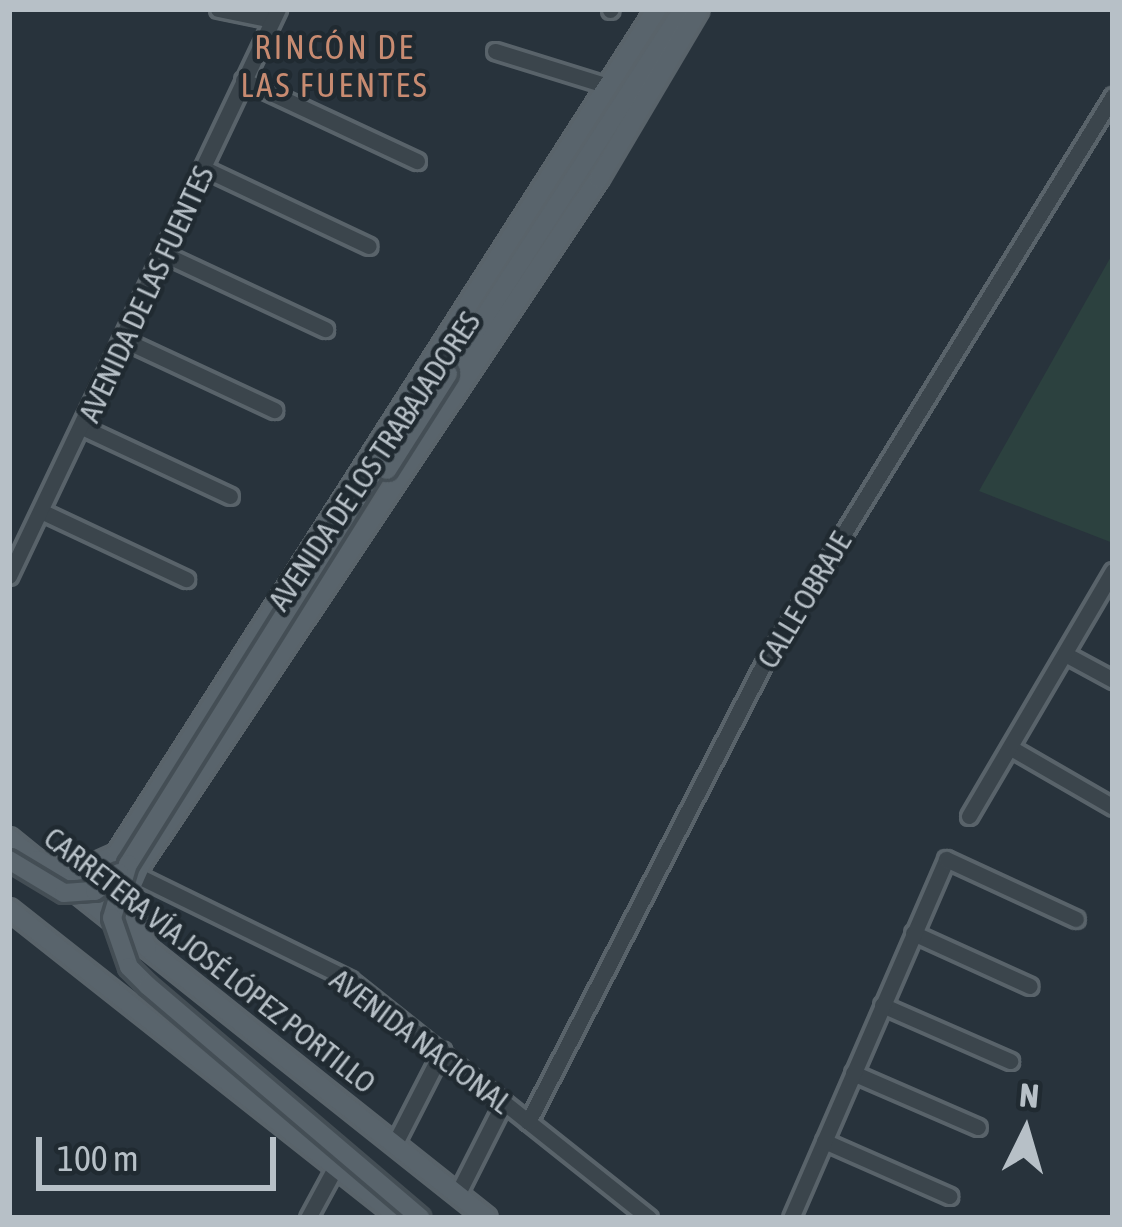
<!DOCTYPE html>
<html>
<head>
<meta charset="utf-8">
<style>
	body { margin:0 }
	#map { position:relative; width:1122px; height:1227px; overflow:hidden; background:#28333c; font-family:"Asap Condensed",sans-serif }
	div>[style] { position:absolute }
	.green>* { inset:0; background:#2c413f }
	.roads { filter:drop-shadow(3px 0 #59636a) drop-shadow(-3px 0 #59636a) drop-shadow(0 3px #59636a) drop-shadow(0 -3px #59636a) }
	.minor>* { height:15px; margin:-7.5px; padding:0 7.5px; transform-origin:7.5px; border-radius:7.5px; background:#3b454c }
	.major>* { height:18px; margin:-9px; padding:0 9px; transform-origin:9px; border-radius:9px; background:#59646c }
	.bridges { filter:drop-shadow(3px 0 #444e55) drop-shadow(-3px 0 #444e55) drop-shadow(0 3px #444e55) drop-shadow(0 -3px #444e55) }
	.major-bridge>* { height:18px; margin:-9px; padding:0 9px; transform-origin:9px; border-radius:9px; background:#59646c }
	span { translate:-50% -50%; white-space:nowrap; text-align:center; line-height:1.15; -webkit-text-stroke:9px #202a31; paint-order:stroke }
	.street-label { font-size:30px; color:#b7c0c7 }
	.neighbourhood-label { font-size:33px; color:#c88b71; letter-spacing:3px }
	.frame { position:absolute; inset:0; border:12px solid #b7c0c7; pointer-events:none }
	.north { position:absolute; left:966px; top:1071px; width:120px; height:120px; -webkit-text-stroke:9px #202a31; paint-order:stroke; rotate:5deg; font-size:33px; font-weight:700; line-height:48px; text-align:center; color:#b7c0c7 }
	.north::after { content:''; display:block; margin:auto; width:42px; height:54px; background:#b7c0c7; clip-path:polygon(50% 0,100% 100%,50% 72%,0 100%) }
	.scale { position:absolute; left:36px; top:1137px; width:240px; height:54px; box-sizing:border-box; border:6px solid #b7c0c7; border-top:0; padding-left:15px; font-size:36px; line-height:42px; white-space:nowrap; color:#b7c0c7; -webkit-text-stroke:9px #202a31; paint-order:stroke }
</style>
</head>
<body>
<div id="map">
	<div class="green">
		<div style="clip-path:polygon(1113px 253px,1113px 543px,979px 491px)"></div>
	</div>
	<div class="roads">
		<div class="minor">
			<div style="left:218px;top:9px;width:55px;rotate:11.5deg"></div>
			<div style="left:610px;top:10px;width:1px;rotate:-45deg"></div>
			<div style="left:495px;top:51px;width:118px;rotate:17.2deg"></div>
			<div style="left:243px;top:80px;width:192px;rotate:25deg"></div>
			<div style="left:203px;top:168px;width:183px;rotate:25.2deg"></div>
			<div style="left:164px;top:254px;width:178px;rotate:25deg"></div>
			<div style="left:124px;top:340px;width:166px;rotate:25deg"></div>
			<div style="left:84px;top:428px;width:161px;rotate:25deg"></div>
			<div style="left:45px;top:513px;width:156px;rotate:25.1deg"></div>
			<div style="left:9px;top:576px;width:628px;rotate:-64.62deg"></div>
			<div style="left:1065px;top:654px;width:55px;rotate:28.4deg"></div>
			<div style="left:1011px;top:748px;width:118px;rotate:30deg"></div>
			<div style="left:969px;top:816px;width:284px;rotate:-59.6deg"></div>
			<div style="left:130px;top:872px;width:245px;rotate:26.1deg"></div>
			<div style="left:350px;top:980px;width:382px;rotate:38.5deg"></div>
			<div style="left:913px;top:933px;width:128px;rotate:24.4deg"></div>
			<div style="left:882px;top:1005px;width:140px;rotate:23.6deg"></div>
			<div style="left:853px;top:1073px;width:136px;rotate:23.4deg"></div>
			<div style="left:528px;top:1122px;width:516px;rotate:-62.79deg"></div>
			<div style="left:764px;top:663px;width:666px;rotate:-58.39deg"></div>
			<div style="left:824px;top:1141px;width:137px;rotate:23.7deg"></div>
			<div style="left:394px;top:1145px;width:106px;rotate:-62.9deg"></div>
			<div style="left:457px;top:1195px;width:104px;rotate:-63.2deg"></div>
			<div style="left:308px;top:1218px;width:57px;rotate:-61.6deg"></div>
			<div style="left:791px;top:1218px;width:391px;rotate:-66.6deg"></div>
			<div style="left:946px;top:859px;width:143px;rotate:24.8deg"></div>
		</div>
		<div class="major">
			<div style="left:448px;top:374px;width:434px;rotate:-57.2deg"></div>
			<div style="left:9px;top:838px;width:48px;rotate:39deg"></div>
			<div style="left:37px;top:860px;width:36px;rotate:24deg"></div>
			<div style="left:70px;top:875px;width:51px;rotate:-24.1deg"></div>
			<div style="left:117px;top:854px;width:1003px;rotate:-57.42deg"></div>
			<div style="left:68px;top:885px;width:535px;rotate:38.48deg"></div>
			<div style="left:9px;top:909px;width:498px;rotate:38.3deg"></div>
			<div style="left:147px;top:948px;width:56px;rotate:-111deg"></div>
			<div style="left:127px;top:896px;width:37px;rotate:-66deg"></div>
			<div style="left:142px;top:862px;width:823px;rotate:-56.25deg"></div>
			<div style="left:599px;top:178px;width:196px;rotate:-59.4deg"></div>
		</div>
	</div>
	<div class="bridges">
		<div class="major-bridge">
			<div style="left:387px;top:450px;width:488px;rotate:122deg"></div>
			<div style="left:128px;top:864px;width:56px;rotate:106.5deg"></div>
			<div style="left:112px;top:918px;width:52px;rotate:70.9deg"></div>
			<div style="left:129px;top:967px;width:27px;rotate:45deg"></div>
			<div style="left:148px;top:986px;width:358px;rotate:40.4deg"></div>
			<div style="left:387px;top:470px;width:114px;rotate:-57.6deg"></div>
			<div style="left:9px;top:860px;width:64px;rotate:31deg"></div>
			<div style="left:64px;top:893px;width:31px;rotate:-4deg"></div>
			<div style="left:95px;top:891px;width:30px;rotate:-37deg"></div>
		</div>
	</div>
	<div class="street-label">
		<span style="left:146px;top:294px;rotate:-65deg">AVENIDA DE LAS FUENTES</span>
		<span style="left:374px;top:461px;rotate:-56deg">AVENIDA DE LOS TRABAJADORES</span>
		<span style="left:804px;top:600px;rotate:-59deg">CALLE OBRAJE</span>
		<span style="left:210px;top:960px;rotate:38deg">CARRETERA VÍA JOSÉ LÓPEZ PORTILLO</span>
		<span style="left:421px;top:1041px;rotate:37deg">AVENIDA NACIONAL</span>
	</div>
	<div class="neighbourhood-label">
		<span style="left:335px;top:67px">RINCÓN DE<br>LAS FUENTES</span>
	</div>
	<div class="frame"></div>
	<div class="north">N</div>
	<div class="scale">100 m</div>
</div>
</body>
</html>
